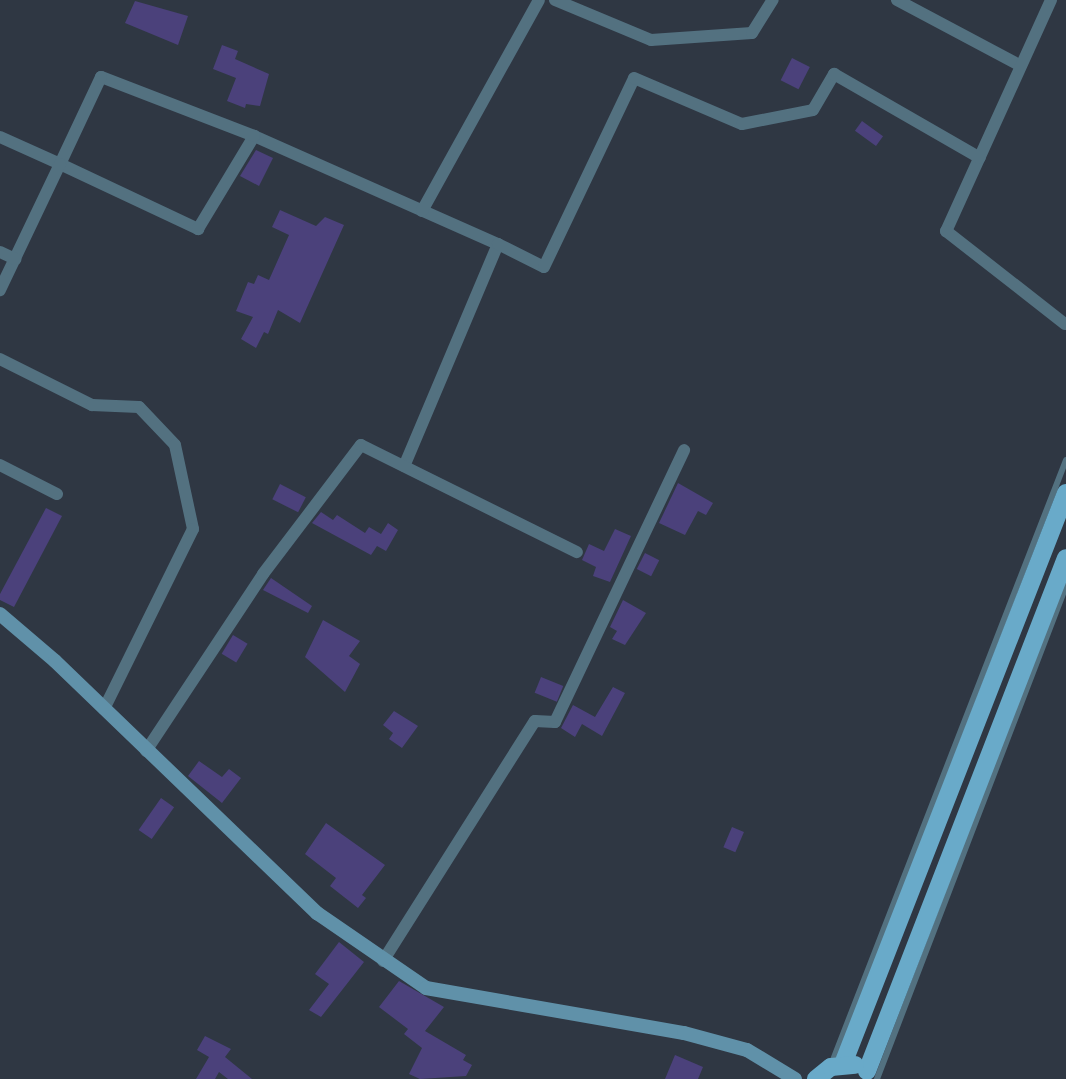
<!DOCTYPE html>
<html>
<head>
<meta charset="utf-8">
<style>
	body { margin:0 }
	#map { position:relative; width:1066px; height:1079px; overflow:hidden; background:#2f3743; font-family:"DM Sans",sans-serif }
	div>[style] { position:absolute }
	.building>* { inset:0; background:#4b417b; transform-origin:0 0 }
	.lane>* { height:6px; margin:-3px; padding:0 3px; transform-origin:3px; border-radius:3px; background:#537180 }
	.street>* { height:12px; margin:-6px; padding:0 6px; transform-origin:6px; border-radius:6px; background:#537180 }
	.secondary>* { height:14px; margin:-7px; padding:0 7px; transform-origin:7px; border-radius:7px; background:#6091a9 }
	.primary>* { height:18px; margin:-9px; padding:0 9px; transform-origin:9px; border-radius:9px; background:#69aac9 }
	span { translate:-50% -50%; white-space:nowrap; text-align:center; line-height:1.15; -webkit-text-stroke:5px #1b1e24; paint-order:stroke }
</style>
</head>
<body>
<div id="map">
	<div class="building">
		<div style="clip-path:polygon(135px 1px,188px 16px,178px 45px,125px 23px)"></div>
		<div style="clip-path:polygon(222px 45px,238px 51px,235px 59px,269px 74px,260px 106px,246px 104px,245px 108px,227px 101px,236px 78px,213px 69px)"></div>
		<div style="left:792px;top:58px;width:20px;height:25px;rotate:27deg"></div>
		<div style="left:862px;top:121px;width:26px;height:12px;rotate:36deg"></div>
		<div style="clip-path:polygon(256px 150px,273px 158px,259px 186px,240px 176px)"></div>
		<div style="clip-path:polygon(280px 210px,316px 226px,325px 217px,344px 225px,300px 323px,278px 310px,268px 334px,264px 332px,256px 348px,241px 339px,253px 317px,236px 311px,248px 282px,254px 284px,258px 275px,269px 280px,289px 235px,272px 227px)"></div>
		<div style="clip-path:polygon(678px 483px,713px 503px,706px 515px,698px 511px,685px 535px,659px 523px)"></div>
		<div style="left:280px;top:484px;width:29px;height:17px;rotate:27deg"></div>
		<div style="clip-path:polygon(46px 508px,62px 516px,14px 607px,0 600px,0 594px)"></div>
		<div style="clip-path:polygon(321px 512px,333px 520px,337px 515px,365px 533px,369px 527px,381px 534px,388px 523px,398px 530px,386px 551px,377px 546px,371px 555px,312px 523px)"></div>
		<div style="clip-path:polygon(615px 529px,631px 536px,610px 582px,593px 576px,596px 567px,582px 560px,589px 544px,604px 551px)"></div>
		<div style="left:645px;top:553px;width:16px;height:18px;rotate:27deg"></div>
		<div style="clip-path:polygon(271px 578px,312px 606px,308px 613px,263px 590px)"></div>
		<div style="clip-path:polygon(623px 600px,646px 613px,625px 645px,612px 639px,617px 631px,610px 627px)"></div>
		<div style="clip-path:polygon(323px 620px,360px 641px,349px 656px,360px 664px,345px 692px,305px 657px)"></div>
		<div style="left:233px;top:635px;width:17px;height:22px;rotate:31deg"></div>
		<div style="left:541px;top:677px;width:24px;height:17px;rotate:22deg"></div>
		<div style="clip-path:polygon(613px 687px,625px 693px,602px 736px,582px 724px,575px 737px,561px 728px,573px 705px,595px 717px)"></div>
		<div style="clip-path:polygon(394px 711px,418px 726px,402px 748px,389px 739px,393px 733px,383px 725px)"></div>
		<div style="clip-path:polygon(199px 761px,222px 777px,229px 769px,241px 778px,222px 803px,188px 776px)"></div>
		<div style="left:161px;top:798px;width:16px;height:39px;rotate:35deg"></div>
		<div style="clip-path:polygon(326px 823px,385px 865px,362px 895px,366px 898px,358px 908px,330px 886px,336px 878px,305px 854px)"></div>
		<div style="left:732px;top:827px;width:13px;height:22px;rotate:23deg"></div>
		<div style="clip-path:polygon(339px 942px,364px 962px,321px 1017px,309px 1010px,329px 984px,315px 974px)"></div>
		<div style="clip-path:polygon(399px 981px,444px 1007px,425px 1031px,466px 1055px,463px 1060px,472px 1065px,466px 1076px,420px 1079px,409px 1074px,422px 1048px,404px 1034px,408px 1029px,379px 1007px)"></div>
		<div style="clip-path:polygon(205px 1036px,231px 1049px,225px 1057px,252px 1079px,228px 1079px,219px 1072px,215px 1079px,196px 1079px,209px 1057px,197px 1050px)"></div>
		<div style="clip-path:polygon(675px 1055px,703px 1067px,698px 1079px,665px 1079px)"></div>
	</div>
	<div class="lane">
		<div style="left:831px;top:1065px;width:649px;rotate:-68.77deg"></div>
		<div style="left:877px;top:1079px;width:528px;rotate:-69.02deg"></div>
	</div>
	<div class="street">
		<div style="left:555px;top:0;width:104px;rotate:22.6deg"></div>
		<div style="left:651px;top:40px;width:101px;rotate:-4deg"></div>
		<div style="left:752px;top:33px;width:39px;rotate:-58deg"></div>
		<div style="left:897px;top:0;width:140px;rotate:28deg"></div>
		<div style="left:1051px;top:0;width:254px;rotate:114.4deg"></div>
		<div style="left:946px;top:231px;width:151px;rotate:38deg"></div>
		<div style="left:254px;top:136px;width:267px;rotate:23.9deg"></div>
		<div style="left:498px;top:244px;width:241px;rotate:112.9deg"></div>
		<div style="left:0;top:137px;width:66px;rotate:24.2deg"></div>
		<div style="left:60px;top:164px;width:153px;rotate:25.2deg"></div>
		<div style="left:198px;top:229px;width:109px;rotate:-58.9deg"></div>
		<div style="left:254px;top:136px;width:164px;rotate:-158.9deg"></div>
		<div style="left:101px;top:77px;width:96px;rotate:115.2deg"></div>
		<div style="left:60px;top:164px;width:140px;rotate:115.5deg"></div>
		<div style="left:422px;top:211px;width:241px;rotate:-61deg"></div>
		<div style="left:498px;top:244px;width:51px;rotate:26.6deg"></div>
		<div style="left:544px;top:267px;width:209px;rotate:-64.5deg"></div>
		<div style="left:634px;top:78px;width:117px;rotate:23.1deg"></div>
		<div style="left:742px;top:124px;width:72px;rotate:-11.2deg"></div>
		<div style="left:813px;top:110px;width:42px;rotate:-59.7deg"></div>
		<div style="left:834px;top:74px;width:168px;rotate:29.9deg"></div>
		<div style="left:0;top:252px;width:17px;rotate:25deg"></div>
		<div style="left:0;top:359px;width:103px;rotate:26.6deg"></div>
		<div style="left:92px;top:405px;width:47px;rotate:2.4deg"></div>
		<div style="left:139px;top:407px;width:52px;rotate:46.5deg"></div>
		<div style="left:175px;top:445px;width:86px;rotate:77.9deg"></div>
		<div style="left:193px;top:529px;width:201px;rotate:116.3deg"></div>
		<div style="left:0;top:465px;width:64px;rotate:27deg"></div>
		<div style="left:146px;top:751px;width:212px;rotate:-56.5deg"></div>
		<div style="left:263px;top:574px;width:162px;rotate:-52.8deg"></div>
		<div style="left:361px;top:445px;width:241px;rotate:26.4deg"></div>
		<div style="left:383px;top:961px;width:284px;rotate:-57.7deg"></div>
		<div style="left:535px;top:721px;width:20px;rotate:3deg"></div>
		<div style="left:555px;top:722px;width:301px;rotate:-64.6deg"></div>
	</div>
	<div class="secondary">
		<div style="left:0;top:614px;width:72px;rotate:40.5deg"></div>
		<div style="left:55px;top:661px;width:364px;rotate:43.9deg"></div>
		<div style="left:317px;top:913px;width:132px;rotate:34.5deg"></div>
		<div style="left:426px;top:988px;width:262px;rotate:9.9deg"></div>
		<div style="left:684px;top:1033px;width:65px;rotate:15.1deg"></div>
		<div style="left:747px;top:1050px;width:56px;rotate:31.1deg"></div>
	</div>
	<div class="primary">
		<div style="left:843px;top:1064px;width:613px;rotate:-68.67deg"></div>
		<div style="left:867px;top:1071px;width:550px;rotate:-68.8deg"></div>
		<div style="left:816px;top:1079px;width:19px;rotate:-39deg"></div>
		<div style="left:831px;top:1067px;width:24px;rotate:-5deg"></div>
	</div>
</div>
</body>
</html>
